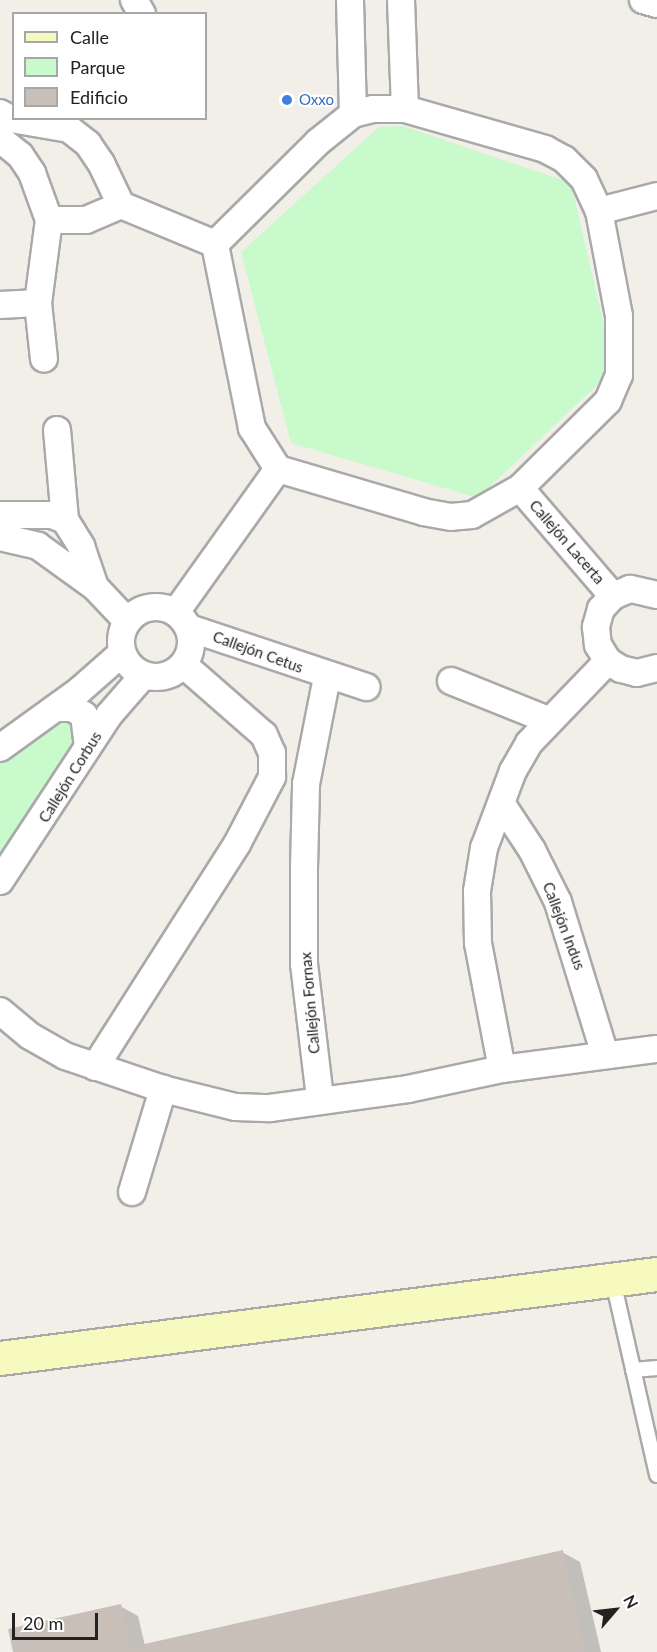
<!DOCTYPE html>
<html>
<head>
<meta charset="utf-8">
<style>
	body { margin:0 }
	#map { position:relative; width:657px; height:1652px; overflow:hidden; background:#f2efe9; font-family:Lato,sans-serif }
	div>[style] { position:absolute }
	.park>* { inset:0; background:#c8facc }
	.shadow>* { inset:0; background:#0003 }
	.building>* { inset:0; background:#c7bfb8 }
	.roads { filter:drop-shadow(2px 0 #a9a9a9) drop-shadow(-2px 0 #a9a9a9) drop-shadow(0 2px #a9a9a9) drop-shadow(0 -2px #a9a9a9) }
	.service>* { height:14px; margin:-7px; padding:0 7px; transform-origin:7px; border-radius:7px; background:#fff }
	.minor>* { height:26px; margin:-13px; padding:0 13px; transform-origin:13px; border-radius:13px; background:#fff }
	.minor>.ring { margin:-13px; padding:0; box-sizing:content-box; background:none; border:26px solid #fff; border-radius:50% }
	.secondary>* { height:33px; margin:-16.5px; padding:0 16.5px; transform-origin:16.5px; border-radius:16.5px; background:#f7fabf }
	.dots>* { width:16px; height:16px; translate:-50% -50%; box-sizing:border-box; border:3px solid #fff; border-radius:50% }
	span { translate:-50% -50%; white-space:nowrap; text-align:center; line-height:1.15; -webkit-text-stroke:4.5px #fff; paint-order:stroke }
	.shop-label { font-size:15px; color:#366cbe }
	.left { translate:0 -50%; text-align:left }
	.street-label { font-size:15px; color:#222 }
	.legend { position:absolute; left:12px; top:12px; width:195px; height:108px; box-sizing:border-box; background:#fff; border:2px solid #a7a7a7; margin:0; padding:8px 10px; list-style:none; font-size:18px; color:#222 }
	.legend li { display:flex; align-items:center; gap:12px; height:30px }
	.legend b { width:30px; border:2px solid #a7a7a7 }
	.north { position:absolute; left:585px; top:1580px; width:60px; height:60px; -webkit-text-stroke:4px #fff; paint-order:stroke; rotate:62deg; font-size:16px; font-weight:700; line-height:24px; text-align:center; color:#222 }
	.north::after { content:''; display:block; margin:auto; width:21px; height:27px; background:#222; clip-path:polygon(50% 0,100% 100%,50% 72%,0 100%) }
	.scale { position:absolute; left:12px; top:1613px; width:86px; height:27px; box-sizing:border-box; border:3px solid #222; border-top:0; padding-left:8px; font-size:18px; line-height:21px; white-space:nowrap; color:#222; -webkit-text-stroke:4px #fff; paint-order:stroke }
</style>
</head>
<body>
<div id="map">
	<div class="park">
		<div style="clip-path:polygon(403px 126px,571px 183px,614px 369px,478px 498px,291px 443px,241px 252px,379px 127px)"></div>
		<div style="clip-path:polygon(61px 721px,72px 722px,80px 738px,0 865px,0 762px)"></div>
	</div>
	<div class="shadow">
		<div style="clip-path:polygon(562px 1552px,580px 1562px,601px 1652px,15px 1652px,120px 1606px,138px 1616px,145px 1646px)"></div>
	</div>
	<div class="building">
		<div style="clip-path:polygon(563px 1550px,586px 1652px,13px 1652px,8px 1629px,121px 1604px,131px 1647px)"></div>
	</div>
	<div class="roads">
		<div class="service">
			<div style="left:613px;top:1281px;width:199px;rotate:77.2deg"></div>
			<div style="left:633px;top:1370px;width:24px;rotate:-5deg"></div>
		</div>
		<div class="minor">
			<div style="left:134px;top:0;width:16px;rotate:60deg"></div>
			<div style="left:350px;top:0;width:114px;rotate:88.5deg"></div>
			<div style="left:401px;top:0;width:109px;rotate:87.9deg"></div>
			<div style="left:643px;top:0;width:15px;rotate:16deg"></div>
			<div style="left:373px;top:109px;width:32px"></div>
			<div style="left:405px;top:109px;width:146px;rotate:15.9deg"></div>
			<div style="left:545px;top:149px;width:21px;rotate:28deg"></div>
			<div style="left:564px;top:159px;width:28px;rotate:45deg"></div>
			<div style="left:584px;top:179px;width:35px;rotate:65deg"></div>
			<div style="left:599px;top:211px;width:107px;rotate:79.2deg"></div>
			<div style="left:619px;top:316px;width:59px;rotate:90deg"></div>
			<div style="left:619px;top:375px;width:28px;rotate:113deg"></div>
			<div style="left:608px;top:401px;width:124px;rotate:135.3deg"></div>
			<div style="left:520px;top:488px;width:55px;rotate:150.6deg"></div>
			<div style="left:472px;top:515px;width:21px;rotate:175deg"></div>
			<div style="left:451px;top:517px;width:27px;rotate:-170deg"></div>
			<div style="left:424px;top:512px;width:152px;rotate:-163.6deg"></div>
			<div style="left:278px;top:469px;width:49px;rotate:-122.4deg"></div>
			<div style="left:252px;top:428px;width:188px;rotate:-101.4deg"></div>
			<div style="left:215px;top:244px;width:145px;rotate:-44.7deg"></div>
			<div style="left:318px;top:142px;width:45px;rotate:-38.7deg"></div>
			<div style="left:353px;top:114px;width:21px;rotate:-14deg"></div>
			<div style="left:0;top:113px;width:13px;rotate:29deg"></div>
			<div style="left:11px;top:119px;width:59px;rotate:9.8deg"></div>
			<div style="left:69px;top:129px;width:24px;rotate:38deg"></div>
			<div style="left:88px;top:144px;width:23px;rotate:56deg"></div>
			<div style="left:101px;top:163px;width:47px;rotate:64.5deg"></div>
			<div style="left:121px;top:205px;width:102px;rotate:22.5deg"></div>
			<div style="left:0;top:139px;width:26px;rotate:39deg"></div>
			<div style="left:20px;top:155px;width:22px;rotate:56deg"></div>
			<div style="left:32px;top:173px;width:50px;rotate:70.1deg"></div>
			<div style="left:599px;top:211px;width:60px;rotate:-14.5deg"></div>
			<div style="left:38px;top:303px;width:56px;rotate:83.9deg"></div>
			<div style="left:0;top:305px;width:38px;rotate:-3deg"></div>
			<div style="left:38px;top:303px;width:84px;rotate:-82.5deg"></div>
			<div style="left:49px;top:220px;width:37px"></div>
			<div style="left:86px;top:220px;width:38px;rotate:-23deg"></div>
			<div style="left:57px;top:430px;width:90px;rotate:84.9deg"></div>
			<div style="left:520px;top:488px;width:143px;rotate:49.3deg"></div>
			<div style="left:0;top:515px;width:52px"></div>
			<div style="left:52px;top:515px;width:14px;rotate:21deg"></div>
			<div style="left:65px;top:520px;width:31px;rotate:58deg"></div>
			<div style="left:81px;top:546px;width:43px;rotate:71.1deg"></div>
			<div style="left:0;top:537px;width:39px;rotate:13deg"></div>
			<div style="left:38px;top:546px;width:70px;rotate:35.7deg"></div>
			<div style="left:95px;top:587px;width:47px;rotate:46.7deg"></div>
			<div style="left:657px;top:595px;width:28px;rotate:-167deg"></div>
			<div style="left:630px;top:589px;width:18px;rotate:158deg"></div>
			<div style="left:613px;top:596px;width:18px;rotate:133deg"></div>
			<div style="left:601px;top:609px;width:19px;rotate:106deg"></div>
			<div style="left:596px;top:627px;width:18px;rotate:84deg"></div>
			<div style="left:598px;top:645px;width:19px;rotate:58deg"></div>
			<div style="left:608px;top:661px;width:15px;rotate:32deg"></div>
			<div style="left:621px;top:669px;width:16px;rotate:14deg"></div>
			<div style="left:637px;top:673px;width:21px;rotate:-14deg"></div>
			<div class="ring" style="left:121px;top:607px;width:44px;height:44px"></div>
			<div style="left:176px;top:612px;width:176px;rotate:-54.5deg"></div>
			<div style="left:189px;top:628px;width:187px;rotate:18.4deg"></div>
			<div style="left:451px;top:681px;width:105px;rotate:21.9deg"></div>
			<div style="left:57px;top:708px;width:15px"></div>
			<div style="left:72px;top:708px;width:14px;rotate:30deg"></div>
			<div style="left:84px;top:715px;width:31px;rotate:83deg"></div>
			<div style="left:0;top:748px;width:99px;rotate:-35.9deg"></div>
			<div style="left:80px;top:690px;width:56px;rotate:-41.4deg"></div>
			<div style="left:503px;top:806px;width:53px;rotate:56.6deg"></div>
			<div style="left:532px;top:850px;width:58px;rotate:63.4deg"></div>
			<div style="left:558px;top:902px;width:160px;rotate:72.9deg"></div>
			<div style="left:0;top:881px;width:199px;rotate:-56.7deg"></div>
			<div style="left:109px;top:715px;width:52px;rotate:-48.9deg"></div>
			<div style="left:0;top:1011px;width:39px;rotate:40deg"></div>
			<div style="left:30px;top:1036px;width:40px;rotate:29.7deg"></div>
			<div style="left:65px;top:1056px;width:103px;rotate:18.6deg"></div>
			<div style="left:163px;top:1089px;width:75px;rotate:13.9deg"></div>
			<div style="left:236px;top:1107px;width:34px;rotate:2deg"></div>
			<div style="left:270px;top:1108px;width:139px;rotate:-7.8deg"></div>
			<div style="left:408px;top:1089px;width:96px;rotate:-12deg"></div>
			<div style="left:502px;top:1069px;width:156px;rotate:-7.4deg"></div>
			<div style="left:95px;top:1067px;width:264px;rotate:-57.5deg"></div>
			<div style="left:237px;top:844px;width:76px;rotate:-62.4deg"></div>
			<div style="left:272px;top:777px;width:24px;rotate:-90deg"></div>
			<div style="left:272px;top:753px;width:20px;rotate:-114deg"></div>
			<div style="left:264px;top:735px;width:106px;rotate:-138.8deg"></div>
			<div style="left:502px;top:1069px;width:128px;rotate:-100.8deg"></div>
			<div style="left:478px;top:943px;width:52px;rotate:-91.1deg"></div>
			<div style="left:477px;top:891px;width:44px;rotate:-80.8deg"></div>
			<div style="left:484px;top:848px;width:82px;rotate:-69.4deg"></div>
			<div style="left:513px;top:771px;width:32px;rotate:-60deg"></div>
			<div style="left:529px;top:743px;width:114px;rotate:-46.1deg"></div>
			<div style="left:320px;top:1098px;width:135px;rotate:-96.8deg"></div>
			<div style="left:304px;top:964px;width:96px;rotate:-90deg"></div>
			<div style="left:304px;top:868px;width:84px;rotate:-88.6deg"></div>
			<div style="left:306px;top:784px;width:109px;rotate:-78.9deg"></div>
			<div style="left:132px;top:1192px;width:108px;rotate:-73.2deg"></div>
		</div>
		<div class="secondary">
			<div style="left:0;top:1358px;width:662px;rotate:-7.29deg"></div>
		</div>
	</div>
	<div class="dots">
		<div style="left:287px;top:100px;background:#3f7fe0"></div>
	</div>
	<div class="shop-label">
		<span class="left" style="left:299px;top:100px">Oxxo</span>
	</div>
	<div class="street-label">
		<span style="left:567px;top:542px;rotate:49deg">Callejón Lacerta</span>
		<span style="left:258px;top:652px;rotate:20deg">Callejón Cetus</span>
		<span style="left:70px;top:777px;rotate:-58deg">Callejón Corbus</span>
		<span style="left:564px;top:926px;rotate:69deg">Callejón Indus</span>
		<span style="left:310px;top:1003px;rotate:-95deg">Callejón Fornax</span>
	</div>
	<ul class="legend">
	<li><b style="height:8px;background:#f7fabf"></b>Calle</li>
	<li><b style="height:16px;background:#c8facc"></b>Parque</li>
	<li><b style="height:16px;background:#c7bfb8"></b>Edificio</li>
	</ul>
	<div class="north">N</div>
	<div class="scale">20 m</div>
</div>
</body>
</html>
